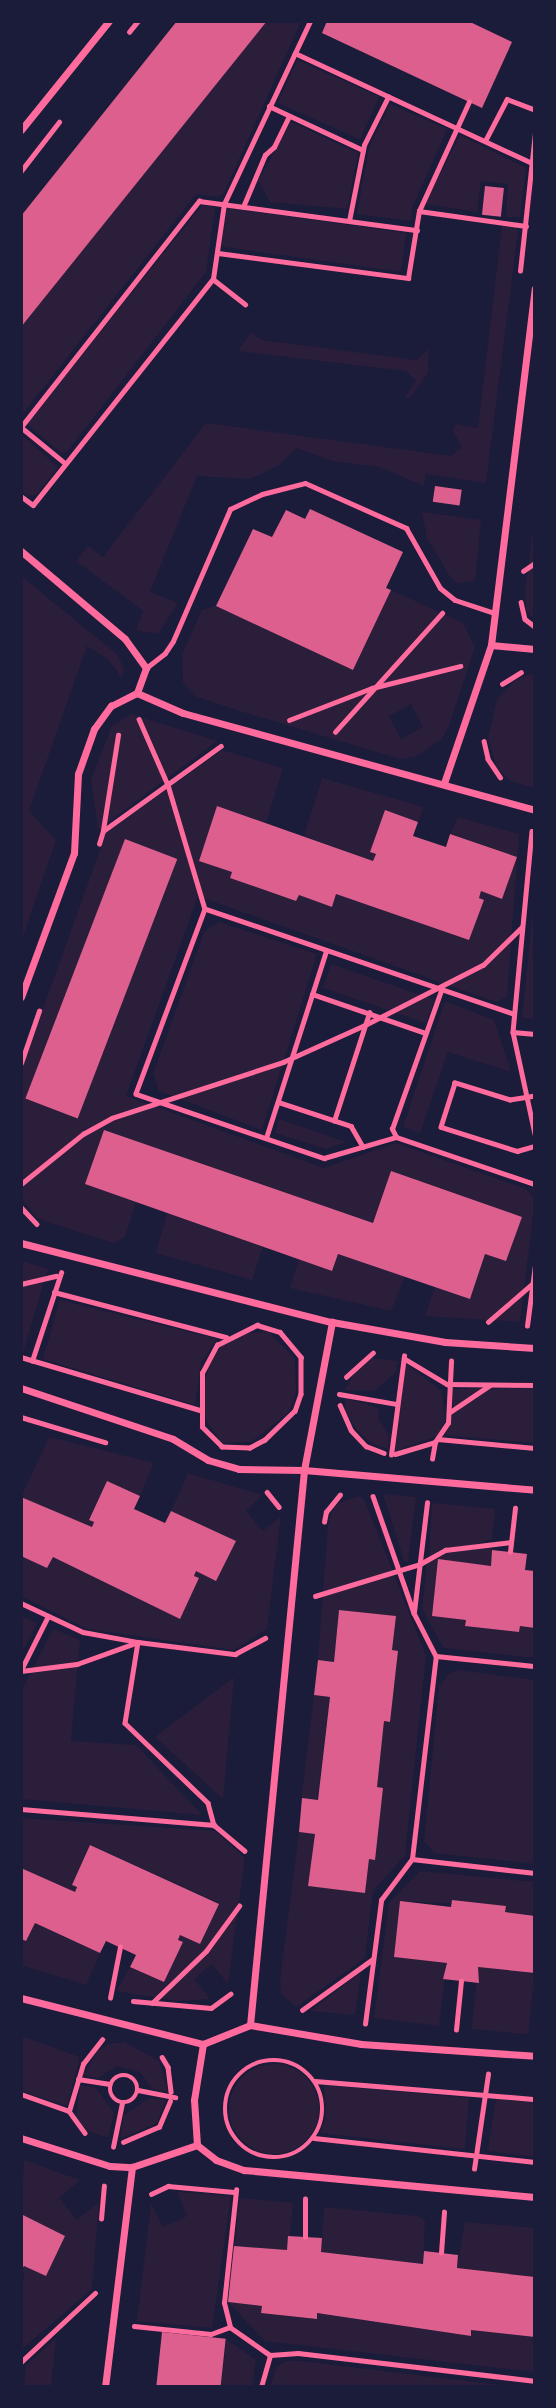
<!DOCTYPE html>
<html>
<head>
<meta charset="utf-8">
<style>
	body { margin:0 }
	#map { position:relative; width:556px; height:2408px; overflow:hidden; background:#1b1b3a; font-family:"Archivo Narrow",sans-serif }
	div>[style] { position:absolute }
	.green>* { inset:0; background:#2a1e3b; transform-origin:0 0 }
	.round { border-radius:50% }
	.building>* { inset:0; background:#dd5f8e; transform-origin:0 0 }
	.path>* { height:4.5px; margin:-2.25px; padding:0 2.25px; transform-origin:2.25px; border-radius:2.25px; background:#ff6b9d }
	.path>.ring { margin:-2.25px; padding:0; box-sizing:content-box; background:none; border:4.5px solid #ff6b9d; border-radius:50% }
	.service>* { height:5px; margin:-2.5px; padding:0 2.5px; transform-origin:2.5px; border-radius:2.5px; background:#ff6b9d }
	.minor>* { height:7px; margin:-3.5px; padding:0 3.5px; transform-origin:3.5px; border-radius:3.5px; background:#ff6b9d }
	span { translate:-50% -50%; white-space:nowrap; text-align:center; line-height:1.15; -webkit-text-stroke:5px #1b1b3a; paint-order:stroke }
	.frame { position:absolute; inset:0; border:23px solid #1b1b3a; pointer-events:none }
</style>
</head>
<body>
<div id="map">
	<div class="green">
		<div style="clip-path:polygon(267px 21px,301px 21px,224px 193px,218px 197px,196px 194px,21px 416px,21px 327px)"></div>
		<div style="left:297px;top:60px;width:90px;height:47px;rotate:24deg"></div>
		<div style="clip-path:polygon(390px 104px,447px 129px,412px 208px,411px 221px,357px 214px,369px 148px)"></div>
		<div style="clip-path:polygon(291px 122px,358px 153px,347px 209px,270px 202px,258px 181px)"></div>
		<div style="clip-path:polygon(460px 135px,526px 168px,520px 217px,506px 217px,508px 184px,481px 181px,477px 212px,425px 204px)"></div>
		<div style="clip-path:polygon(202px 205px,215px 207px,206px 272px,67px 452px,61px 453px,27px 424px)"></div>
		<div style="left:227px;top:208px;width:181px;height:39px;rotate:8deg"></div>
		<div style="clip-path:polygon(502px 226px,515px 226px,518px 231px,486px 483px,426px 474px,424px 486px,379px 467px,332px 461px,297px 448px,278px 466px,250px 479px,197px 476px,150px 592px,178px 603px,158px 634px,136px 630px,143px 611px,76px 561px,88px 546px,103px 557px,206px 423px,451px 456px,462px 447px,453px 431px,456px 424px,478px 428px)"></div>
		<div style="clip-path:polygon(251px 332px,261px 340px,416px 360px,429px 349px,428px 373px,409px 399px,405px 397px,416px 381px,406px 371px,238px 351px)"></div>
		<div style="clip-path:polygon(21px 434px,58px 467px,37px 494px,28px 496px,21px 490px)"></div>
		<div style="clip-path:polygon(422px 512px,481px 520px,475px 581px,457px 583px,449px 575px,427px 538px)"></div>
		<div style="clip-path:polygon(535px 513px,535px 620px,526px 610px,525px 591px)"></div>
		<div style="clip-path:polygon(21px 576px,118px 655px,124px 669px,122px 678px,108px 659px,87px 646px,29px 811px,56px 840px,21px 942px)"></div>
		<div style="clip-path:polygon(evenodd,391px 590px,463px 623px,475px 647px,449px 726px,442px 739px,417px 756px,400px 759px,243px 712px,197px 697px,183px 683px,182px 655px,202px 610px,216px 606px,353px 670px,391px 590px,411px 704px,423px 727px,401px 739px,389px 716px,411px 704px)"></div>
		<div style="clip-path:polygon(535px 673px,535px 789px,509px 780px,497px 768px,488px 739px,497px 699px,517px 679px)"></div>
		<div style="clip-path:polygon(131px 714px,217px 741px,98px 830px,91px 779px,112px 726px)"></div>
		<div style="clip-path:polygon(222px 750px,283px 768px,266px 823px,217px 806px,199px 860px,232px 872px,230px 878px,296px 901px,299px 895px,332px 907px,336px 894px,469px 940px,484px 900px,479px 898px,481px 891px,517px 857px,450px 834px,458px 817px,519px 834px,507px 997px,496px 1002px,198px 896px,126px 1096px,324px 1168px,396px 1143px,526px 1189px,535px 1199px,520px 1322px,425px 1316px,435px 1287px,470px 1299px,485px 1254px,391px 1172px,373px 1223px,104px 1130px,85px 1184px,136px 1202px,125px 1237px,114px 1243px,53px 1224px,37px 1218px,21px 1198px,21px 1070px,106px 833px)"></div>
		<div style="clip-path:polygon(322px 778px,424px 807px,418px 822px,385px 810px,370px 852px,376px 854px,373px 861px,304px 836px)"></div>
		<div style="clip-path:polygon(535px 890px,535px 1019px,522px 1018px)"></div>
		<div style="clip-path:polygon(219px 922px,317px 954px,262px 1130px,159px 1091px,153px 1074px,204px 932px)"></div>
		<div style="left:331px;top:964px;width:109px;height:25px;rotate:19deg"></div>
		<div style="clip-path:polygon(445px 1001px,494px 1020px,511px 1072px,448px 1052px,420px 1133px,403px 1127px)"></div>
		<div style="clip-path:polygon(279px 1119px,346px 1142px,326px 1149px,275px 1133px)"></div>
		<div style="clip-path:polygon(167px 1213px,263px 1247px,252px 1280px,156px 1253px)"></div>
		<div style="clip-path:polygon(338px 1254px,405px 1277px,391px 1311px,290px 1288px,299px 1259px,332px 1271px)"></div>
		<div style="clip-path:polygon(21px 1261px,48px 1269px,23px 1353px,21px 1352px)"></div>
		<div style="clip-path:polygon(60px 1300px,217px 1339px,201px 1363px,195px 1405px,43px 1359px)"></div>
		<div style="clip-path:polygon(269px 1332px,295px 1359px,296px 1393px,289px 1412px,251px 1442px,222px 1443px,206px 1420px,203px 1388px,210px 1363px,223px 1344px,245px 1333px)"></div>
		<div style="clip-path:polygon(372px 1358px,398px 1361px,396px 1372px,374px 1391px,345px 1390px,358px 1367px)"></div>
		<div style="clip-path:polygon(406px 1364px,442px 1391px,445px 1421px,437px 1436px,395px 1451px)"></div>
		<div style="clip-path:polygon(535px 1388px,535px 1443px,445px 1435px,454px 1412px,451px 1389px)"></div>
		<div style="clip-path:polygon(345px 1398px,379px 1408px,378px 1418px,389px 1436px,388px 1449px,372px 1444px,357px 1430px,346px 1412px)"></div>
		<div style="clip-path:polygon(49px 1437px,154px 1463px,140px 1496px,107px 1481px,89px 1519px,94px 1522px,92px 1527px,21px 1497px)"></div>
		<div style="clip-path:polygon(188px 1473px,262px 1495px,246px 1511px,263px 1531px,281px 1516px,267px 1629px,234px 1650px,87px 1629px,21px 1596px,21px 1556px,53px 1557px,180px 1619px,199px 1579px,194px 1576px,196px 1571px,235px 1541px,171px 1511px)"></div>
		<div style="clip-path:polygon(383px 1494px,416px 1497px,408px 1562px,404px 1561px)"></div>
		<div style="clip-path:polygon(358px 1496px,364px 1499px,426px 1656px,405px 1855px,373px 1891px,365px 1958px,296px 2007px,281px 1994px,280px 1979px,299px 1832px,315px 1834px,308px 1886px,365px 1893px,384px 1721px,390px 1722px,398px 1652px,392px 1650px,396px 1616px,339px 1610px,334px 1662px,318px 1660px,328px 1525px,334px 1505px)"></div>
		<div style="clip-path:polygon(432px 1503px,495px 1509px,492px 1539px,463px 1548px,443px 1548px,429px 1556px)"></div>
		<div style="clip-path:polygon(492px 1542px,491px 1566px,438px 1560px,432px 1616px,466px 1620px,466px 1626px,519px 1632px,520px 1626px,535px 1628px,535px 1658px,444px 1648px,422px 1609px,427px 1562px,444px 1552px)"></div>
		<div style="clip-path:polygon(21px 1616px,37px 1623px,22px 1653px,21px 1653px)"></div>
		<div style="clip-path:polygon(53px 1629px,80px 1640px,71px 1741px,136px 1745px,202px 1815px,21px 1799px,21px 1692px)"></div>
		<div style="clip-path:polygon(459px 1670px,535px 1680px,535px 1864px,434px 1853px,424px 1841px,439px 1686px,450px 1673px)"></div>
		<div style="clip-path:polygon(234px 1677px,223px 1799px,155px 1737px)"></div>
		<div style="left:314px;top:1695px;width:16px;height:104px;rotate:7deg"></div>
		<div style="clip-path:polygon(21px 1818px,215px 1831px,245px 1858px,228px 1984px,212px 1964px,194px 1979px,210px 1999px,176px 2001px,116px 1991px,130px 1967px,164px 1982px,183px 1943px,178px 1940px,180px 1935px,200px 1944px,219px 1903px,91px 1845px,72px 1885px,77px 1887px,75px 1892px,21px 1868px)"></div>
		<div style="clip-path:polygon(420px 1871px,535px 1882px,535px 1916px,505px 1912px,505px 1906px,400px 1901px,394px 1957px,447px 1963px,439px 2026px,374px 2018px,389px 1903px)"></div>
		<div style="clip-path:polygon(35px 1923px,100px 1953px,86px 1985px,21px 1965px,21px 1939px)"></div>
		<div style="left:478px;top:1967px;width:57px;height:62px;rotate:6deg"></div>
		<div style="clip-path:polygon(361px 1972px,355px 2015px,310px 2011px)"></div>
		<div style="clip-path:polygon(21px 2036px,80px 2057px,67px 2106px,21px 2091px)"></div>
		<div style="clip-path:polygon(124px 2042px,159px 2061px,168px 2092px,152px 2089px,140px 2072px,117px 2066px,98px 2078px,83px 2075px,97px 2052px,108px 2044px)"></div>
		<div class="round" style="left:229px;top:2064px;width:90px;height:90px"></div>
		<div style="clip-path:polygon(80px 2085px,96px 2088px,114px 2113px,108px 2138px,88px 2131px,76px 2118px)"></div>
		<div style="clip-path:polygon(324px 2085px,469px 2098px,465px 2149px,320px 2133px,326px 2118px)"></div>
		<div style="clip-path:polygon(149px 2098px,166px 2100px,157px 2123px,120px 2139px,124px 2115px)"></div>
		<div style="clip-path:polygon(496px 2098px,535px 2101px,535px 2157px,488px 2151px)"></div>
		<div style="clip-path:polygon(24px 2160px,80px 2180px,59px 2198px,77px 2220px,99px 2202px,92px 2289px,21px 2350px,21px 2283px,25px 2275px,21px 2270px,24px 2266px,46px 2276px,65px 2236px,21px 2214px)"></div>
		<div style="clip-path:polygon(177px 2192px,231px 2196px,212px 2328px,137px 2321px,151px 2203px,163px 2227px,187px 2216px)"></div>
		<div style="left:239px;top:2198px;width:54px;height:48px;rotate:5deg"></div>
		<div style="clip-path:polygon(324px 2207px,418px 2216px,425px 2221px,423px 2264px,321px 2252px)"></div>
		<div style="clip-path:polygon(465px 2222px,535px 2228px,535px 2277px,457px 2268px)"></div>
		<div style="clip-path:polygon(228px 2302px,262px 2306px,261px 2313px,316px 2319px,317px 2313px,470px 2336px,471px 2330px,535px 2337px,535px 2372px,265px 2341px)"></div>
		<div style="clip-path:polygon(56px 2338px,51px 2387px,24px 2387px,26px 2365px)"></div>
		<div style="clip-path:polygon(226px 2339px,256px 2360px,252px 2387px,221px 2387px)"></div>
		<div style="clip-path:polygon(286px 2361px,300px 2361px,516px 2387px,270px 2387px,276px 2368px)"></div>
	</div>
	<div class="building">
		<div style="clip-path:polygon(177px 21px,267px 21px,21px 327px,21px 216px)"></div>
		<div style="clip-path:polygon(327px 21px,468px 21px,512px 42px,482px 108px,322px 33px)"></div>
		<div style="left:485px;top:186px;width:19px;height:29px;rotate:6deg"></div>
		<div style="left:435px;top:486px;width:27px;height:16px;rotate:8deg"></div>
		<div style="clip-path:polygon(310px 509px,403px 552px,386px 588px,391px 590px,353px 670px,216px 606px,253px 529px,272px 537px,286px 510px,305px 519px)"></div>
		<div style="clip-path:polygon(217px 806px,373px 861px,376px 854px,370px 852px,385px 810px,418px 822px,413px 836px,446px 847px,450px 834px,517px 857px,502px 899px,481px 891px,479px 898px,484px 900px,469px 940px,336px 894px,332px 907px,299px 895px,296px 901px,230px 878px,232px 872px,199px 861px)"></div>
		<div style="left:125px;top:839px;width:56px;height:278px;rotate:21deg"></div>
		<div style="clip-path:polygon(104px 1130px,373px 1223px,391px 1171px,522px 1217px,506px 1261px,485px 1254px,470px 1299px,338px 1254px,332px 1271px,85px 1184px)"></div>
		<div style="clip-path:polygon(107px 1481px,140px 1496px,134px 1509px,165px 1523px,171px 1511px,236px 1541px,216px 1581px,196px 1571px,194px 1576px,199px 1578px,180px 1619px,53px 1557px,47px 1568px,21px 1556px,21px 1497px,92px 1527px,94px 1522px,89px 1520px)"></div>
		<div style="clip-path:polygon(492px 1550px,527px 1554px,525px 1570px,535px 1571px,535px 1628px,520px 1626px,519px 1632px,465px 1626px,466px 1620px,432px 1616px,438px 1559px,491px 1566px)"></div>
		<div style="clip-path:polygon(339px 1610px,396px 1616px,392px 1650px,398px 1651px,390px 1722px,384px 1721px,377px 1787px,383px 1788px,375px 1860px,369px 1859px,365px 1893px,308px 1886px,315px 1834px,299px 1832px,302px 1798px,318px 1800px,330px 1697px,314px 1695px,318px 1660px,334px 1662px)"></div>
		<div style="clip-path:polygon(90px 1845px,219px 1904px,200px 1944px,180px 1935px,178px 1940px,183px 1942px,164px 1982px,130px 1967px,136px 1955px,106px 1941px,100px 1953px,35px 1923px,26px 1941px,21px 1939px,21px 1868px,75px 1892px,77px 1887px,72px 1885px)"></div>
		<div style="clip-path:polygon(452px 1900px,506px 1906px,505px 1912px,535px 1916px,535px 1973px,478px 1967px,479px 1983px,443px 1979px,447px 1963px,394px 1957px,400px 1901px,451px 1907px)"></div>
		<div style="clip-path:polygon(21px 2214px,65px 2236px,46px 2276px,24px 2266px,21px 2270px)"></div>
		<div style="clip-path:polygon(288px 2236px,322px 2238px,321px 2252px,423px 2264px,424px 2251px,458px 2255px,457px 2268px,535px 2277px,535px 2337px,471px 2330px,471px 2336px,317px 2313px,317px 2319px,261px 2313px,262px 2306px,228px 2302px,234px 2246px,287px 2250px)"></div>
		<div style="left:162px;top:2332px;width:64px;height:55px;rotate:6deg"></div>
	</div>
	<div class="path">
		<div style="left:129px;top:32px;width:14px;rotate:-51deg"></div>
		<div style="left:295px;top:53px;width:261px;rotate:24.9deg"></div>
		<div style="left:269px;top:106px;width:104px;rotate:25.1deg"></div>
		<div style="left:485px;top:141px;width:47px;rotate:-62.4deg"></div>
		<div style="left:507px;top:99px;width:30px;rotate:21deg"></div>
		<div style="left:21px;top:171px;width:62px;rotate:-52.2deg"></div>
		<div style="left:243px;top:207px;width:56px;rotate:-67.1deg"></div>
		<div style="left:265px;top:155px;width:12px;rotate:-42deg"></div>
		<div style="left:274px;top:147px;width:34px;rotate:-64deg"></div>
		<div style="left:419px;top:211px;width:108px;rotate:8deg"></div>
		<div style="left:349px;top:221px;width:77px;rotate:-78.8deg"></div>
		<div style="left:364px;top:145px;width:54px;rotate:-63.4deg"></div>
		<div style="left:218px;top:253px;width:192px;rotate:7.5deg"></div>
		<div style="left:408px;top:278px;width:68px;rotate:-80.7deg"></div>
		<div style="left:419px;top:211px;width:120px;rotate:-65.4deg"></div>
		<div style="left:520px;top:271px;width:139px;rotate:-83.8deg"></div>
		<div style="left:213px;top:279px;width:41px;rotate:38deg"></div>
		<div style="left:21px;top:427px;width:288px;rotate:-51.8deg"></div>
		<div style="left:199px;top:201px;width:220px;rotate:7.6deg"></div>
		<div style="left:21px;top:427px;width:57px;rotate:39.3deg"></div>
		<div style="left:21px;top:496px;width:15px;rotate:37deg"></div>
		<div style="left:33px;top:505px;width:289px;rotate:-51.5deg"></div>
		<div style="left:213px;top:279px;width:76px;rotate:-81.7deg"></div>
		<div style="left:224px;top:204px;width:202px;rotate:-64.8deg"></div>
		<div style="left:523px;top:571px;width:14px;rotate:-34deg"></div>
		<div style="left:521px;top:602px;width:17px;rotate:77deg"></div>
		<div style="left:525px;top:619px;width:11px;rotate:38deg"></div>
		<div style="left:502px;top:684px;width:22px;rotate:-32deg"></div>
		<div style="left:139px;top:719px;width:72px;rotate:66.3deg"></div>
		<div style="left:168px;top:785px;width:129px;rotate:73.4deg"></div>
		<div style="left:289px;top:720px;width:89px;rotate:-21.1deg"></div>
		<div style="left:372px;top:688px;width:91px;rotate:-14deg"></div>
		<div style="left:335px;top:732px;width:160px;rotate:-48deg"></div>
		<div style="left:484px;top:741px;width:18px;rotate:77deg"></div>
		<div style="left:488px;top:759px;width:22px;rotate:56deg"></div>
		<div style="left:103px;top:830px;width:96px;rotate:-81deg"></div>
		<div style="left:532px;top:831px;width:202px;rotate:95.4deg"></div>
		<div style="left:513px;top:1032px;width:104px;rotate:77.8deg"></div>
		<div style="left:99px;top:844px;width:14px;rotate:-73deg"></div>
		<div style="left:103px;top:831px;width:145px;rotate:-35.8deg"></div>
		<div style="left:312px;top:994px;width:120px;rotate:18.9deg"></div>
		<div style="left:513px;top:1014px;width:325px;rotate:-161.2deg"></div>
		<div style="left:205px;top:909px;width:197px;rotate:110.5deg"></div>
		<div style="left:136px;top:1094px;width:199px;rotate:18.8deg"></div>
		<div style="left:324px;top:1158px;width:75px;rotate:-16.3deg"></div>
		<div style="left:396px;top:1137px;width:147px;rotate:18.7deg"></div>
		<div style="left:513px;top:1032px;width:22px;rotate:5deg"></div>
		<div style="left:21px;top:1063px;width:55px;rotate:-70.9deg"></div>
		<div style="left:535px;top:1096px;width:25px;rotate:171deg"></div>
		<div style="left:510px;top:1100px;width:58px;rotate:-162.8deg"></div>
		<div style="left:455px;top:1083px;width:46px;rotate:107.7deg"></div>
		<div style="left:441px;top:1127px;width:80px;rotate:17.5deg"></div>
		<div style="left:517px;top:1151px;width:19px;rotate:-16deg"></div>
		<div style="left:278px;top:1102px;width:77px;rotate:18.2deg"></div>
		<div style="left:351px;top:1126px;width:24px;rotate:60deg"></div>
		<div style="left:334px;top:1121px;width:114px;rotate:-72deg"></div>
		<div style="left:396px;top:1137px;width:9px;rotate:-117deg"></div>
		<div style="left:392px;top:1129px;width:146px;rotate:-70.5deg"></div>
		<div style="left:266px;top:1138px;width:196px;rotate:-72.2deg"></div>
		<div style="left:21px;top:1184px;width:80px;rotate:-38.9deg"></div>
		<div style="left:83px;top:1134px;width:33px;rotate:-29deg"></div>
		<div style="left:112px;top:1118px;width:180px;rotate:-18.1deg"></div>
		<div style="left:283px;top:1062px;width:90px;rotate:-24.3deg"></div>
		<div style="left:365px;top:1025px;width:132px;rotate:-27deg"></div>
		<div style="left:483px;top:965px;width:54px;rotate:-44.3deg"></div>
		<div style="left:21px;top:1207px;width:23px;rotate:47deg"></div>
		<div style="left:21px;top:1284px;width:36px;rotate:-13deg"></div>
		<div style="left:54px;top:1292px;width:178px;rotate:14.7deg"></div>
		<div style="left:488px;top:1322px;width:58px;rotate:-40.8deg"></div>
		<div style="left:257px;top:1325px;width:24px;rotate:17deg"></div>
		<div style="left:280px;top:1332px;width:33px;rotate:50deg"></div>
		<div style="left:301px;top:1357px;width:37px;rotate:90deg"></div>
		<div style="left:301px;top:1394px;width:18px;rotate:109deg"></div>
		<div style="left:295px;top:1411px;width:42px;rotate:136deg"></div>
		<div style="left:265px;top:1440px;width:17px;rotate:152deg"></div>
		<div style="left:250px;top:1448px;width:28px;rotate:-178deg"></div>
		<div style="left:222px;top:1447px;width:28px;rotate:-135deg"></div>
		<div style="left:202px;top:1427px;width:54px;rotate:-90deg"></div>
		<div style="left:202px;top:1373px;width:32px;rotate:-62deg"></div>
		<div style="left:217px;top:1345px;width:45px;rotate:-26.6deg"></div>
		<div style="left:527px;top:1326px;width:62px;rotate:-82.5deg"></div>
		<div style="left:21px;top:1357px;width:187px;rotate:16.5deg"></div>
		<div style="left:405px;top:1359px;width:49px;rotate:30.8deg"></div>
		<div style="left:447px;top:1384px;width:88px;rotate:0.7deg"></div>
		<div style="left:32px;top:1361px;width:93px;rotate:-71.8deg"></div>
		<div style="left:346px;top:1377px;width:36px;rotate:-42deg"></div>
		<div style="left:339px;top:1394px;width:59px;rotate:9.8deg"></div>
		<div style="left:340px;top:1405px;width:27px;rotate:66deg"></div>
		<div style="left:351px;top:1430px;width:22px;rotate:47deg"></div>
		<div style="left:366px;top:1446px;width:19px;rotate:21deg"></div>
		<div style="left:450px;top:1412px;width:48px;rotate:-34deg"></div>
		<div style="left:21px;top:1417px;width:88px;rotate:16.6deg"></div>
		<div style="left:438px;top:1439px;width:97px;rotate:5.3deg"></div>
		<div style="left:395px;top:1454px;width:42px;rotate:-16.7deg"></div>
		<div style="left:391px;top:1455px;width:100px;rotate:-82.5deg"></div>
		<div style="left:432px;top:1459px;width:17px;rotate:-80deg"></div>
		<div style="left:435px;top:1442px;width:23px;rotate:-56deg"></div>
		<div style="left:448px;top:1423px;width:62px;rotate:-87.2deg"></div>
		<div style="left:267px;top:1492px;width:19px;rotate:51deg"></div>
		<div style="left:373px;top:1496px;width:124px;rotate:70.7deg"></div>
		<div style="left:414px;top:1613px;width:48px;rotate:62.9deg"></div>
		<div style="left:436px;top:1656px;width:100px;rotate:5.8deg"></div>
		<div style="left:324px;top:1522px;width:10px;rotate:-79deg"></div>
		<div style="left:326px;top:1512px;width:22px;rotate:-51deg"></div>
		<div style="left:510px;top:1552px;width:44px;rotate:-83.5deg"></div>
		<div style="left:315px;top:1596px;width:110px;rotate:-16.9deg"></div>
		<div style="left:420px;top:1564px;width:29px;rotate:-29deg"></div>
		<div style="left:445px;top:1550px;width:66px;rotate:-6.9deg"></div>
		<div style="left:21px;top:1603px;width:68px;rotate:25.1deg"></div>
		<div style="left:83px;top:1632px;width:56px;rotate:10.3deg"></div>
		<div style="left:138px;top:1642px;width:98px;rotate:7.1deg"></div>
		<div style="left:235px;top:1654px;width:34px;rotate:-28deg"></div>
		<div style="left:414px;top:1612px;width:110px;rotate:-83.2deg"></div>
		<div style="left:21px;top:1670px;width:60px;rotate:-63.4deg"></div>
		<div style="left:21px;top:1671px;width:56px;rotate:-7.1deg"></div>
		<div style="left:77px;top:1664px;width:65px;rotate:-19.8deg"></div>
		<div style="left:138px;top:1642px;width:82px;rotate:99.1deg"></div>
		<div style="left:125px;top:1723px;width:115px;rotate:43.9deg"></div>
		<div style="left:208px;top:1803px;width:23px;rotate:75deg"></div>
		<div style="left:21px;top:1809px;width:194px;rotate:4.7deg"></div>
		<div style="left:214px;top:1825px;width:40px;rotate:40deg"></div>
		<div style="left:412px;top:1859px;width:124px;rotate:6.5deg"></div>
		<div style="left:110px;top:1998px;width:52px;rotate:-78.9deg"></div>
		<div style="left:133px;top:2001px;width:78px;rotate:5.1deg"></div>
		<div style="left:211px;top:2008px;width:24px;rotate:-36deg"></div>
		<div style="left:152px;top:2003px;width:75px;rotate:-43.9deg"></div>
		<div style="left:206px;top:1951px;width:56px;rotate:-53.7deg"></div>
		<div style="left:302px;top:2010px;width:87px;rotate:-35.7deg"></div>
		<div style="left:365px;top:2024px;width:125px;rotate:-82.6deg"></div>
		<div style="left:381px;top:1900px;width:51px;rotate:-52.9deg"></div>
		<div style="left:412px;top:1859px;width:204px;rotate:-83.3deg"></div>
		<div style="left:456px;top:2030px;width:49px;rotate:-84.2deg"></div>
		<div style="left:162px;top:2057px;width:12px;rotate:59deg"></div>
		<div style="left:168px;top:2067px;width:25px;rotate:83deg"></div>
		<div class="ring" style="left:225px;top:2060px;width:93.5px;height:93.5px"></div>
		<div class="ring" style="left:110px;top:2075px;width:23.5px;height:23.5px"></div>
		<div style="left:78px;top:2079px;width:32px;rotate:9deg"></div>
		<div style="left:315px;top:2081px;width:221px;rotate:4.7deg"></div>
		<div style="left:138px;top:2090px;width:38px;rotate:11deg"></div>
		<div style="left:21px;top:2094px;width:51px;rotate:19.5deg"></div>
		<div style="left:69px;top:2111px;width:27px;rotate:54deg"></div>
		<div style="left:69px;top:2111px;width:49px;rotate:-73.4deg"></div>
		<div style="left:83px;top:2064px;width:31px;rotate:-52deg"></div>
		<div style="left:314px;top:2138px;width:222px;rotate:6.2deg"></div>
		<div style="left:123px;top:2142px;width:39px;rotate:-23deg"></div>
		<div style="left:159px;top:2127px;width:28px;rotate:-67deg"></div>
		<div style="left:113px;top:2147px;width:45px;rotate:-78.4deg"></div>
		<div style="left:474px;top:2169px;width:96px;rotate:-81.6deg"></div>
		<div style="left:151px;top:2194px;width:19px;rotate:-25deg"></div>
		<div style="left:168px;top:2186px;width:66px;rotate:5.2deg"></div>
		<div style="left:101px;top:2219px;width:33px;rotate:-85deg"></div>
		<div style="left:305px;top:2237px;width:38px;rotate:-90deg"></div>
		<div style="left:441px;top:2253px;width:41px;rotate:-85.8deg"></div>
		<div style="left:134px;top:2326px;width:77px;rotate:5.9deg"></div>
		<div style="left:211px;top:2334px;width:20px;rotate:-20deg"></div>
		<div style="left:230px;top:2327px;width:49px;rotate:35deg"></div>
		<div style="left:230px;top:2327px;width:25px;rotate:-104deg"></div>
		<div style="left:224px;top:2303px;width:114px;rotate:-83.9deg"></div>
		<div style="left:21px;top:2362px;width:101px;rotate:-43deg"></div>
		<div style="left:261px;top:2387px;width:33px;rotate:-74deg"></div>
		<div style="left:270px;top:2355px;width:28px;rotate:-4deg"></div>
		<div style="left:298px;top:2353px;width:239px;rotate:6.7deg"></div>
	</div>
	<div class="service">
		<div style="left:146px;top:668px;width:24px;rotate:-38deg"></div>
		<div style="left:165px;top:653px;width:14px;rotate:-56deg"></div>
		<div style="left:173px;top:641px;width:144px;rotate:-66.6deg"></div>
		<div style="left:230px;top:509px;width:35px;rotate:-25deg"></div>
		<div style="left:262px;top:494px;width:44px;rotate:-14.3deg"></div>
		<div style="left:305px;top:483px;width:111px;rotate:24deg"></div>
		<div style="left:406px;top:528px;width:69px;rotate:60.5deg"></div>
		<div style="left:440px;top:588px;width:19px;rotate:39deg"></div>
		<div style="left:455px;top:600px;width:41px;rotate:18.4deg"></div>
	</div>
	<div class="minor">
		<div style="left:21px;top:130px;width:140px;rotate:-51.1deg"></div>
		<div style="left:21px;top:551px;width:136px;rotate:40.2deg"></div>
		<div style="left:125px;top:639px;width:36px;rotate:54deg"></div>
		<div style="left:146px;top:668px;width:27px;rotate:110deg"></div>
		<div style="left:491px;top:645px;width:44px;rotate:5.2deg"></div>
		<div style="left:444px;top:783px;width:146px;rotate:-71.2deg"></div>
		<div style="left:491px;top:645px;width:359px;rotate:-83deg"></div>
		<div style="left:21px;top:997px;width:153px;rotate:-69.8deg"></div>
		<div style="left:74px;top:853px;width:79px;rotate:-87.1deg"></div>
		<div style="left:78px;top:774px;width:48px;rotate:-70.4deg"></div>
		<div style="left:94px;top:729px;width:29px;rotate:-54deg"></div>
		<div style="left:111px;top:706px;width:29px;rotate:-27deg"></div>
		<div style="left:137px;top:693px;width:50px;rotate:23.5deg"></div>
		<div style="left:183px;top:713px;width:365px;rotate:15.4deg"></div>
		<div style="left:21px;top:1243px;width:321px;rotate:14.3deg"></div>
		<div style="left:332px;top:1322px;width:115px;rotate:10deg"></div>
		<div style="left:445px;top:1342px;width:90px;rotate:3.8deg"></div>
		<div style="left:21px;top:1388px;width:160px;rotate:18.5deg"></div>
		<div style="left:173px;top:1439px;width:41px;rotate:31deg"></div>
		<div style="left:208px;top:1460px;width:32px;rotate:16deg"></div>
		<div style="left:239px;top:1469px;width:65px;rotate:0.9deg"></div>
		<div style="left:304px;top:1470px;width:232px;rotate:4.9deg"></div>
		<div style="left:21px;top:1998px;width:188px;rotate:14.2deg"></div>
		<div style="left:250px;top:2025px;width:558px;rotate:-84.44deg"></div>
		<div style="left:304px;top:1470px;width:151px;rotate:-79.3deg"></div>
		<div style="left:21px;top:2138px;width:93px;rotate:17.5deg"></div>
		<div style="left:110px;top:2166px;width:22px;rotate:3deg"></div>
		<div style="left:132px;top:2167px;width:69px;rotate:-18.7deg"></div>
		<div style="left:197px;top:2145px;width:45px;rotate:-93.8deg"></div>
		<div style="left:194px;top:2100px;width:57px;rotate:-80.9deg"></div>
		<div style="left:203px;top:2044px;width:51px;rotate:-22deg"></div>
		<div style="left:250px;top:2025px;width:113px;rotate:9.7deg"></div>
		<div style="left:361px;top:2044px;width:174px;rotate:3.9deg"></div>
		<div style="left:197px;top:2145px;width:24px;rotate:38deg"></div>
		<div style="left:216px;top:2160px;width:30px;rotate:20deg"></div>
		<div style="left:244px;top:2170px;width:292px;rotate:5.3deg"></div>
		<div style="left:105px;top:2387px;width:222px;rotate:-83deg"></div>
	</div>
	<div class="frame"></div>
</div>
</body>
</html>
